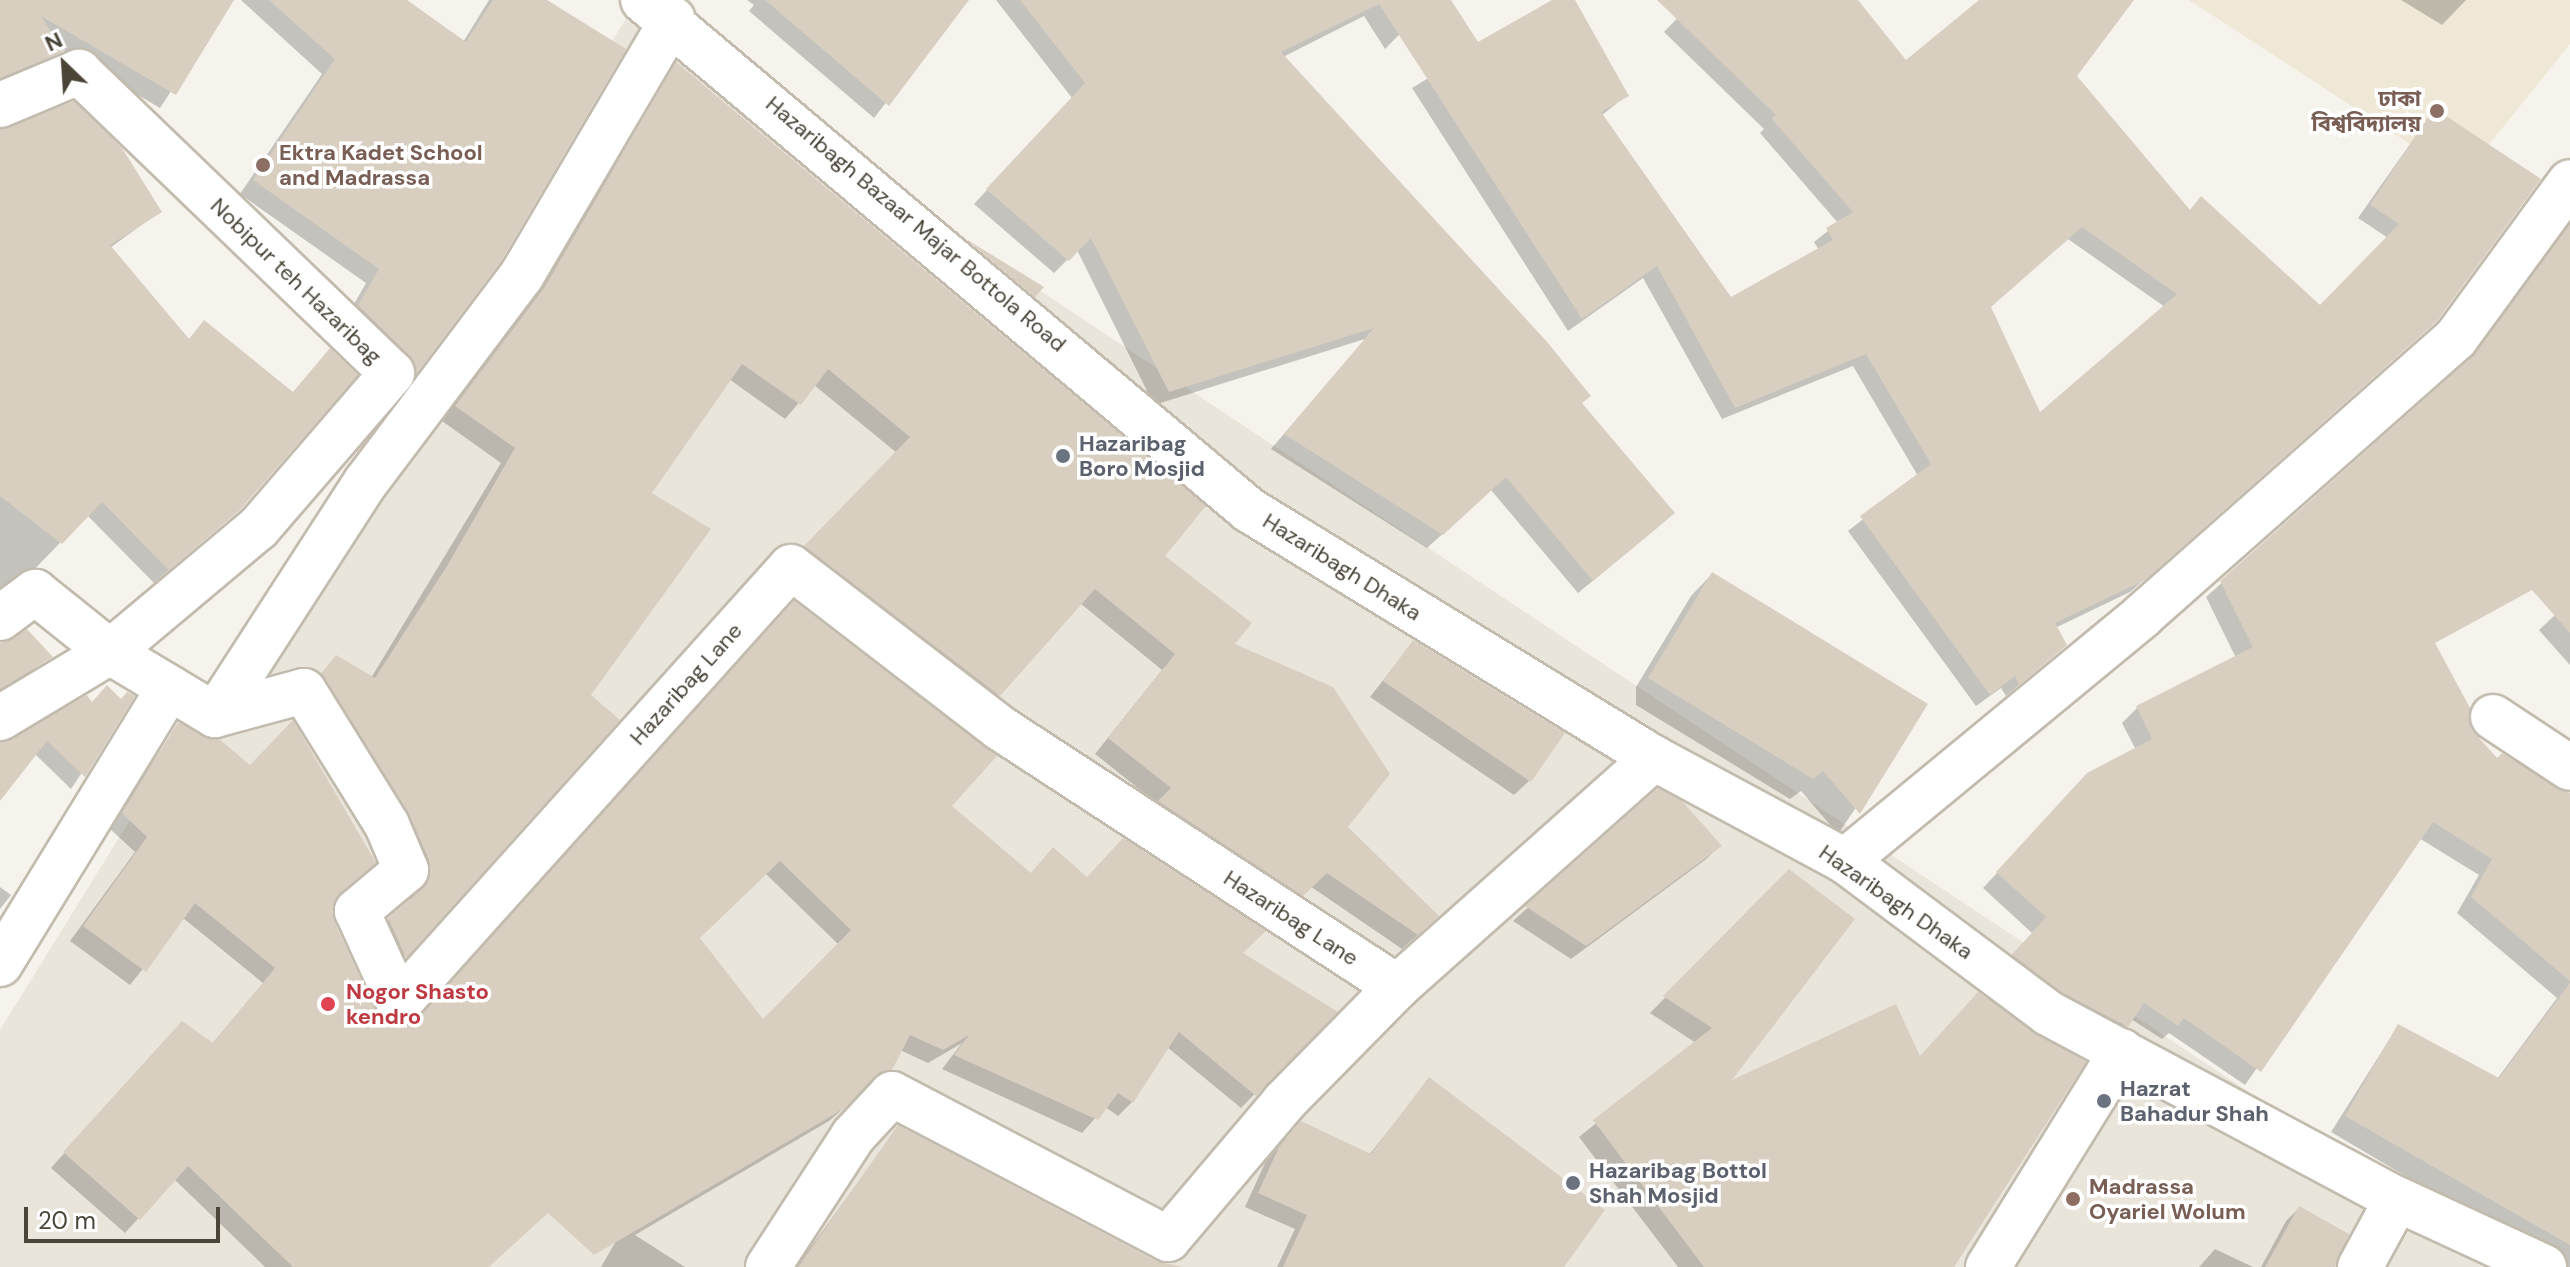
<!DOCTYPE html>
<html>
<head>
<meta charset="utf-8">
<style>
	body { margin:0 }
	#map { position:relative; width:2570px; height:1267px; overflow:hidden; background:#f6f3ec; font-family:"DM Sans","Noto Sans Bengali",sans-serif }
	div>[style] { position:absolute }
	.residential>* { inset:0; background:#eae5da }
	.education>* { inset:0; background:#efe8d6 }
	.shadow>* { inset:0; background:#0003 }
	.building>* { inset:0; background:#d8cfc1 }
	.roads { filter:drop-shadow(2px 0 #c2bbae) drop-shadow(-2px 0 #c2bbae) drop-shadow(0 2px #c2bbae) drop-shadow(0 -2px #c2bbae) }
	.minor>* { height:44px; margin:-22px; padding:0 22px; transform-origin:22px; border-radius:22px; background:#fff }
	.dots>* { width:22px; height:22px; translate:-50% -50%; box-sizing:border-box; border:4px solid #fff; border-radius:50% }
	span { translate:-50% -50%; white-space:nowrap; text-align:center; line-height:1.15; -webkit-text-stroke:7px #fff; paint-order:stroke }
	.education-label { font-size:22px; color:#785e54; font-weight:700 }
	.right { translate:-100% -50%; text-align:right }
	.left { translate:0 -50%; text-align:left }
	.street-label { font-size:22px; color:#4b4439 }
	.worship-label { font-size:22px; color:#5b616d; font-weight:700 }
	.health-label { font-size:22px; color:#be3a42; font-weight:700 }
	.north { position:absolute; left:24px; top:24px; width:80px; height:80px; -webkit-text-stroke:6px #fff; paint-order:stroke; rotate:335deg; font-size:22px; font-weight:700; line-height:32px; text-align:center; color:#4b4439 }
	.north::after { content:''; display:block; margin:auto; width:28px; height:36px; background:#4b4439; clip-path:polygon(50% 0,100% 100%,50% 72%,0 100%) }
	.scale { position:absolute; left:24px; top:1207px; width:196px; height:36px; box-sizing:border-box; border:4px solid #4b4439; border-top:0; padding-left:10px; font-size:24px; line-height:28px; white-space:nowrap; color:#4b4439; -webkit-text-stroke:6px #fff; paint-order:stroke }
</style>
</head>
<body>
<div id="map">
	<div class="residential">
		<div style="clip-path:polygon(627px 17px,2468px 1237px,2526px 1267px,0 1267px,0 1030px)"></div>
	</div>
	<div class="education">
		<div style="clip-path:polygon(2189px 0,2570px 0,2570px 44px,2462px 178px)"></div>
	</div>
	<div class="shadow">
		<div style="clip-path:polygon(0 0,231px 0,160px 108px,62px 50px,0 86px)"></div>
		<div style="clip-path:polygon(241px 0,404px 0,463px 42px,489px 0,543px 0,500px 260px,402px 385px,345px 320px,366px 283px,240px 194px,322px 74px)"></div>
		<div style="clip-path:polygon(747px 0,966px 0,874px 118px,749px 11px,754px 5px)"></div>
		<div style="clip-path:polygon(996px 0,1433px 0,1385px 49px,1364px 16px,1283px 57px,1580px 404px,1658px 527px,1578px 593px,1491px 490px,1427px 548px,1271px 449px,1365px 339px,1154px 405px,1077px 250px,1054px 273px,974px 204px,1072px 98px)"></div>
		<div style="clip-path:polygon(evenodd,1556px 0,1573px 0,1627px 95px,1601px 116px,1731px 300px,1819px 250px,1814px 242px,1838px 223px,1760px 133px,1764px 129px,1664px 32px,1695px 0,1856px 0,1906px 63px,1982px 0,2131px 0,2074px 77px,2189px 211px,2201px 199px,2320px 307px,2388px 238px,2358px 218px,2434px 110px,2422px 334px,2130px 592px,2055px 628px,2065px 645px,2051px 658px,2006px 696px,2001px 688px,1976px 706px,1848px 531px,1918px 476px,1853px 366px,1722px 419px,1643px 278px,1568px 331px,1412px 88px,1556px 0,2068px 239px,2165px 307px,2040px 415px,1989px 307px,2068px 239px)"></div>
		<div style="clip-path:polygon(2401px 0,2466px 0,2442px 25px)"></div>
		<div style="clip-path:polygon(677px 65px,1162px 556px,1232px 645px,1345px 827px,1422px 931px,1402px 949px,1310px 886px,1287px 909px,1145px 817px,1158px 804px,1095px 754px,1162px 670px,1080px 603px,984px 710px,791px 562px,897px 453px,814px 385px,785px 419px,729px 379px,649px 494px,588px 695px,617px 720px,391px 970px,374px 934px,409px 902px,415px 876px,307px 690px,336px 657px,371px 678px,501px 463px,442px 421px,529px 305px)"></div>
		<div style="clip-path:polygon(0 129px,159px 212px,110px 248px,187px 341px,204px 323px,292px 393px,330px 351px,239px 509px,154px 583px,87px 515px,23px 581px,0 593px)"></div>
		<div style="clip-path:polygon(2570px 222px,2570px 473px,2366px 716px,2469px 730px,2497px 761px,2570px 795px,2570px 1267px,2559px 1267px,2331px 1132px,2398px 1026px,2497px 1079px,2557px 998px,2457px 913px,2479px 875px,2419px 838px,2245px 1085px,2169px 1033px,2162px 1039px,2131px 1019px,2111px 1041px,1998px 970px,2032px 933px,1983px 888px,2073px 791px,2136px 750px,2122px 723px,2137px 708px,2236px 658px,2206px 597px,2465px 365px)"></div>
		<div style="clip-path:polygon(1712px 574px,1926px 704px,1838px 834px,1801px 791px,1790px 799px,1636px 705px,1636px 687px,1691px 596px)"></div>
		<div style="clip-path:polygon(2570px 601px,2570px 665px,2539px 630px)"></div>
		<div style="clip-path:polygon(evenodd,780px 618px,949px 806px,1030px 875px,1087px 879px,1240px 953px,1334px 1012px,1241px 1108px,1167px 1047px,1132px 1102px,1118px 1116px,1105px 1107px,1082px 1133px,942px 1069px,962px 1043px,928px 1063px,900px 1050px,890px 1069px,829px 1121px,635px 1235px,685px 1267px,601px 1267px,726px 1051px,487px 1267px,265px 1267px,174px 1179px,125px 1233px,51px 1168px,168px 1037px,211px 1045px,263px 983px,183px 918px,130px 985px,70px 941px,135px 852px,109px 828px,178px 724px,338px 894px,332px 922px,375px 1016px,406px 1029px,780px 618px,765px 873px,839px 945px,763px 1022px,698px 939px,765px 873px)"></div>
		<div style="clip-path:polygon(1413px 642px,1530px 780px,1514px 795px,1370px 697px)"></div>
		<div style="clip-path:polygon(0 648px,50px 657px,0 694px)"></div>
		<div style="clip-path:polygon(132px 697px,71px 789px,35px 754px,0 798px,0 741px,91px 704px)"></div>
		<div style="clip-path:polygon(1658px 791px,1720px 846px,1705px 860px,1571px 959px,1513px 921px)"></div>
		<div style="clip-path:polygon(1790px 871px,1726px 1085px,1948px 1267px,1678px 1267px,1579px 1137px,1696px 1043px,1650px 1013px)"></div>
		<div style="clip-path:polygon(0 887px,11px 895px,0 909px)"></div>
		<div style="clip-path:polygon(1429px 1080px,1561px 1267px,1277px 1267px,1295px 1229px,1245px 1207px,1265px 1163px,1287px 1137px,1369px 1155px)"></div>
		<div style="clip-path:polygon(898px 1128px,1156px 1263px,1179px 1267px,796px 1267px)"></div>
		<div style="clip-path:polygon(2299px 1208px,2328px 1267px,2261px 1267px,2286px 1221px)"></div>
		<div style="clip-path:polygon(2215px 1249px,2253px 1267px,2199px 1267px)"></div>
	</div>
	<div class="building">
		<div style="clip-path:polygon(0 0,234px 0,176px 95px,41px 16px,63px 52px,0 78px)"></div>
		<div style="clip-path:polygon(269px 0,407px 0,466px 42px,493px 0,547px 0,626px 49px,501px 261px,416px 374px,409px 355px,358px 305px,379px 269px,253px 180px,335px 59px)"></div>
		<div style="clip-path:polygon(765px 0,969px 0,889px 106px)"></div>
		<div style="clip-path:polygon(evenodd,1020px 0,1451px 0,1478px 42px,1552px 0,1575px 0,1629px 96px,1601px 112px,1731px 297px,1833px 240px,1826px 228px,1853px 212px,1772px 119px,1776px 115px,1657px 0,1858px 0,1906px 60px,1979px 0,2134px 0,2077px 76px,2190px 210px,2201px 196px,2320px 305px,2399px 224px,2370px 205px,2434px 108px,2541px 179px,2437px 321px,2145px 580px,2055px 623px,2067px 645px,2019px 685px,2015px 676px,1990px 695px,1860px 516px,1931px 464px,1866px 354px,1735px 408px,1657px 266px,1582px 319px,1379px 4px,1281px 52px,1548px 343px,1591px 396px,1582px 403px,1675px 513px,1593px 581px,1506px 477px,1443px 535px,1284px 434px,1374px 328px,1169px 392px,1091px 238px,1069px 261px,986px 189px,1085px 83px,1020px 0,2082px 227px,2177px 294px,2040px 412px,1991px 307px,2082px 227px)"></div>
		<div style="clip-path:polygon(676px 62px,1206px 506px,1165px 556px,1252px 623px,1235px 644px,1333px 687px,1390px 774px,1348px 827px,1439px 916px,1418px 935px,1327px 873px,1303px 896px,1158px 801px,1171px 788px,1108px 738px,1175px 654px,1095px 589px,1000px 696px,804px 546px,910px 437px,828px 369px,801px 405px,742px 364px,652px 493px,711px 529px,591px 695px,620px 720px,406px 958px,388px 918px,423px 888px,429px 860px,408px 812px,321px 674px,336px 655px,375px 678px,447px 566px,515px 448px,455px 406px,544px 288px)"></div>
		<div style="clip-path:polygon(74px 101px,122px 148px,162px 212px,110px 245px,189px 339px,204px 320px,293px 392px,330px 348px,358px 375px,240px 510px,169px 570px,102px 502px,62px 544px,0 496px,0 129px)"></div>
		<div style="clip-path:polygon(2570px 224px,2570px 633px,2532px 590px,2435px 643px,2470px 708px,2471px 729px,2497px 758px,2502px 753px,2570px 793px,2570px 981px,2471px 897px,2492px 859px,2433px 822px,2261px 1072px,2184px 1018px,2178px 1026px,2144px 1003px,2128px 1027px,2061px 992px,2012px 955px,2046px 917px,1996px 872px,2087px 773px,2152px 739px,2136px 706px,2253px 647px,2220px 581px,2473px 356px)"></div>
		<div style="clip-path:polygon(966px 239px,1044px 287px,1035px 297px)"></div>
		<div style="clip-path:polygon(1712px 572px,1928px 704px,1860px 814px,1823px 771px,1813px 779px,1648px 678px)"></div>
		<div style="clip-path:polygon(evenodd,794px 601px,997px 756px,952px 806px,1031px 873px,1053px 847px,1087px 877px,1123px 838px,1266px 931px,1243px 953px,1338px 1012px,1256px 1096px,1179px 1032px,1133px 1103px,1118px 1093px,1098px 1120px,954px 1055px,969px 1035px,943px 1050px,910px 1035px,892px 1070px,874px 1077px,845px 1108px,594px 1255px,548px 1213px,489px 1267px,293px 1267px,188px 1166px,140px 1220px,63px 1152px,182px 1021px,213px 1043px,275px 968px,195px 903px,146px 972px,83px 926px,147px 837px,122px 813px,178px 722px,219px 739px,250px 765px,293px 720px,376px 863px,340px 893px,334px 921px,377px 1014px,407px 1027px,794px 601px,780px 861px,851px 930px,763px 1019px,700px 938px,780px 861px)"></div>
		<div style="clip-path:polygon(27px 629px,53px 657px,0 689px,0 643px)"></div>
		<div style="clip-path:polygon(1413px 640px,1565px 733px,1531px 782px,1383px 681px)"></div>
		<div style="clip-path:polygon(107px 685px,121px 699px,127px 692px,135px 696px,85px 777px,47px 741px,0 801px,0 743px,87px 695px,92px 702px)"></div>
		<div style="clip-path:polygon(1658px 788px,1682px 801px,1722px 846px,1586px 946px,1525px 906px)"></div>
		<div style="clip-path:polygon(1789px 869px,1855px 919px,1732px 1080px,1896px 1004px,1920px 1056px,1978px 992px,2086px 1062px,1954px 1267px,1704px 1267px,1593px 1120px,1712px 1028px,1663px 996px)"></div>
		<div style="clip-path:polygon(2570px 983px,2570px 1245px,2345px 1116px,2398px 1024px,2499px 1078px)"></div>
		<div style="clip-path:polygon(1429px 1077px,1605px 1210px,1564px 1267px,1283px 1267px,1307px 1215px,1258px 1193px,1279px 1147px,1301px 1121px,1371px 1154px)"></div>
		<div style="clip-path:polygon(898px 1125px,1156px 1261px,1183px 1267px,798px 1267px)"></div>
		<div style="clip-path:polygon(2299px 1206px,2349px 1234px,2335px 1267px,2265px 1267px)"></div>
	</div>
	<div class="roads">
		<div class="minor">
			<div style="left:643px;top:0;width:792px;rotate:40.08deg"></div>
			<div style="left:1249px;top:510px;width:475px;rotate:31.5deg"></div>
			<div style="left:1654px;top:758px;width:217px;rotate:28.3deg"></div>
			<div style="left:1845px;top:861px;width:254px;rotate:36.8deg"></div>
			<div style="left:2048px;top:1013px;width:395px;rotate:28.1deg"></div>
			<div style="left:2397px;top:1199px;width:162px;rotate:24.8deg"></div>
			<div style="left:0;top:105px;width:86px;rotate:-22.7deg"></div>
			<div style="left:79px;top:72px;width:434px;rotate:43.9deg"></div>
			<div style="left:392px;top:373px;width:205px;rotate:130.8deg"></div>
			<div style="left:258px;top:528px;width:193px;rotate:140deg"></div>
			<div style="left:110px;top:652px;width:128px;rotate:149deg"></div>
			<div style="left:0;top:618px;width:44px;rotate:-36.6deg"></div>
			<div style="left:35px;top:592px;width:96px;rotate:38.7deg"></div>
			<div style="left:110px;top:652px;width:122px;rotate:31deg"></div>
			<div style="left:215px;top:715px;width:92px;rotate:-15.1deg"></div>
			<div style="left:304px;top:691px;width:158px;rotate:58.2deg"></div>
			<div style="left:387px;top:825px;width:49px;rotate:67.1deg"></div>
			<div style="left:406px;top:870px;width:64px;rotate:140.1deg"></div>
			<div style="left:357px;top:911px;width:101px;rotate:65.5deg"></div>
			<div style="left:399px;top:1003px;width:586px;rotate:-48.04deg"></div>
			<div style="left:791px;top:567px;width:264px;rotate:37.6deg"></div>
			<div style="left:1000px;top:728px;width:474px;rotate:33.1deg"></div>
			<div style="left:215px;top:715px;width:278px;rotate:-57.1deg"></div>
			<div style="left:366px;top:482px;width:259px;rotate:-53deg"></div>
			<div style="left:522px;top:275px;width:297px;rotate:-59.5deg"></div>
			<div style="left:2493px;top:717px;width:92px;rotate:33.5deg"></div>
			<div style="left:1845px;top:861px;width:386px;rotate:-39.5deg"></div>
			<div style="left:2143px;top:615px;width:418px;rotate:-41.5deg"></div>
			<div style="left:2456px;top:338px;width:193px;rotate:-53.8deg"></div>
			<div style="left:0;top:964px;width:324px;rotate:-58.5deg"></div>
			<div style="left:768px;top:1267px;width:156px;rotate:-57deg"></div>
			<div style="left:853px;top:1136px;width:57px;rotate:-47.1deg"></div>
			<div style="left:892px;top:1094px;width:312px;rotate:27.7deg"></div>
			<div style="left:1168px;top:1239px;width:180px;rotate:-49.7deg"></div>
			<div style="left:1284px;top:1102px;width:161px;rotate:-45.5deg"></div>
			<div style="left:1397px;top:987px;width:344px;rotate:-41.7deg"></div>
			<div style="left:1988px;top:1267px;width:254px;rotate:-58.2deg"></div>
			<div style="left:2360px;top:1267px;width:77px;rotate:-61.4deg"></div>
		</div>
	</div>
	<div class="dots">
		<div style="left:2437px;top:111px;background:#8d6e63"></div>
		<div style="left:263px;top:165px;background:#8d6e63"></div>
		<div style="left:1063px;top:456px;background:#6b7280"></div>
		<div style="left:328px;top:1004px;background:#e0444e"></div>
		<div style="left:2104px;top:1101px;background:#6b7280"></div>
		<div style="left:1573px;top:1183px;background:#6b7280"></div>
		<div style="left:2073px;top:1199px;background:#8d6e63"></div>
	</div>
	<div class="education-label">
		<span class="right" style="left:2421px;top:111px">ঢাকা<br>বিশ্ববিদ্যালয়</span>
		<span class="left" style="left:279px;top:165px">Ektra Kadet School<br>and Madrassa</span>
		<span class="left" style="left:2089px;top:1199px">Madrassa<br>Oyariel Wolum</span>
	</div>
	<div class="street-label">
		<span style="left:916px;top:224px;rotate:40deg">Hazaribagh Bazaar Majar Bottola Road</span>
		<span style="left:296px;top:281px;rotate:44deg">Nobipur teh Hazaribag</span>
		<span style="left:1342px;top:567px;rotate:32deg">Hazaribagh Dhaka</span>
		<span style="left:686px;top:684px;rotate:-48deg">Hazaribag Lane</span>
		<span style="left:1896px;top:902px;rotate:35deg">Hazaribagh Dhaka</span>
		<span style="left:1291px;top:918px;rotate:33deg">Hazaribag Lane</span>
	</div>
	<div class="worship-label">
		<span class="left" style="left:1079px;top:456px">Hazaribag<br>Boro Mosjid</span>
		<span class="left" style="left:2120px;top:1101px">Hazrat<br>Bahadur Shah</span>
		<span class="left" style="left:1589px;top:1183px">Hazaribag Bottol<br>Shah Mosjid</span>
	</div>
	<div class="health-label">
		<span class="left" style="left:346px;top:1004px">Nogor Shasto<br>kendro</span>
	</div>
	<div class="north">N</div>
	<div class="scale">20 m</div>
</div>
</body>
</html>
